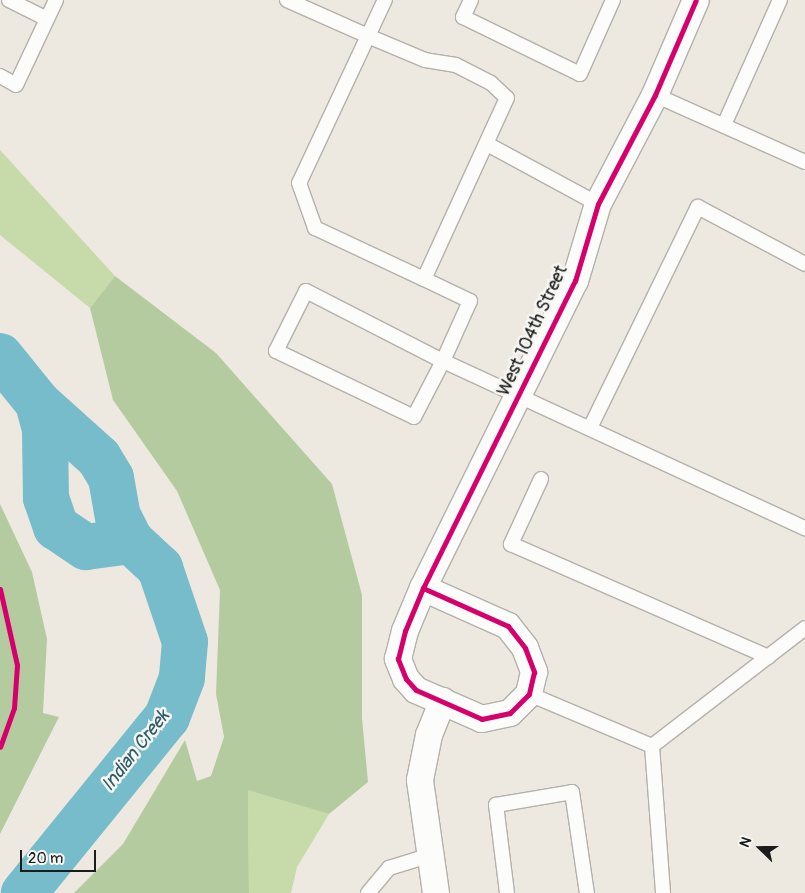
<!DOCTYPE html>
<html>
<head>
<meta charset="utf-8">
<style>
	body { margin:0 }
	#map { position:relative; width:805px; height:893px; overflow:hidden; background:#eee9e0; font-family:Pangolin,sans-serif }
	div>[style] { position:absolute }
	.green>* { inset:0; background:#c6dba9 }
	.forest>* { inset:0; background:#b4cba0 }
	.river>* { height:46px; margin:-23px; padding:0 23px; transform-origin:23px; border-radius:23px; background:#76bccb }
	.roads { filter:drop-shadow(1px 0 #b4b0ab) drop-shadow(-1px 0 #b4b0ab) drop-shadow(0 1px #b4b0ab) drop-shadow(0 -1px #b4b0ab) }
	.lane>* { height:14px; margin:-7px; padding:0 7px; transform-origin:7px; border-radius:7px; background:#fcfcfa }
	.street>* { height:26px; margin:-13px; padding:0 13px; transform-origin:13px; border-radius:13px; background:#fcfcfa }
	.cycleway>* { height:5px; margin:-2.5px; padding:0 2.5px; transform-origin:2.5px; border-radius:2.5px; background:#d6006c }
	span { translate:-50% -50%; white-space:nowrap; text-align:center; line-height:1.15; -webkit-text-stroke:5px #f6f6f2; paint-order:stroke }
	.street-label { font-size:18px; color:#1c1c1c }
	.water-label { font-size:19px; color:#2d5b67; font-style:italic }
	.north { position:absolute; left:735px; top:823px; width:50px; height:50px; -webkit-text-stroke:4px #f6f6f2; paint-order:stroke; rotate:292deg; font-size:14px; font-weight:700; line-height:20px; text-align:center; color:#1c1c1c }
	.north::after { content:''; display:block; margin:auto; width:18px; height:22px; background:#1c1c1c; clip-path:polygon(50% 0,100% 100%,50% 72%,0 100%) }
	.scale { position:absolute; left:20px; top:850px; width:76px; height:22px; box-sizing:border-box; border:2px solid #1c1c1c; border-top:0; padding-left:6px; font-size:15px; line-height:18px; white-space:nowrap; color:#1c1c1c; -webkit-text-stroke:4px #f6f6f2; paint-order:stroke }
</style>
</head>
<body>
<div id="map">
	<div class="green">
		<div style="clip-path:polygon(0 150px,115px 276px,90px 308px,0 235px)"></div>
		<div style="clip-path:polygon(248px 789px,329px 814px,297px 867px,291px 893px,249px 893px)"></div>
	</div>
	<div class="forest">
		<div style="clip-path:polygon(115px 276px,216px 353px,332px 484px,362px 595px,362px 718px,368px 782px,329px 814px,248px 790px,249px 893px,74px 893px,123px 844px,185px 740px,197px 781px,211px 776px,224px 737px,216px 694px,220px 590px,177px 491px,113px 400px,90px 308px)"></div>
		<div style="clip-path:polygon(0 504px,32px 572px,47px 639px,43px 713px,59px 717px,0 834px)"></div>
	</div>
	<div class="river">
		<div style="left:0;top:356px;width:60px;rotate:51deg"></div>
		<div style="left:38px;top:403px;width:82px;rotate:42deg"></div>
		<div style="left:99px;top:458px;width:23px;rotate:59deg"></div>
		<div style="left:111px;top:478px;width:39px;rotate:80deg"></div>
		<div style="left:118px;top:516px;width:28px;rotate:63deg"></div>
		<div style="left:131px;top:541px;width:40px;rotate:43deg"></div>
		<div style="left:160px;top:568px;width:78px;rotate:71.3deg"></div>
		<div style="left:185px;top:642px;width:36px;rotate:95deg"></div>
		<div style="left:182px;top:678px;width:42px;rotate:111deg"></div>
		<div style="left:167px;top:717px;width:227px;rotate:129.1deg"></div>
		<div style="left:38px;top:403px;width:28px;rotate:75deg"></div>
		<div style="left:45px;top:430px;width:68px;rotate:89.2deg"></div>
		<div style="left:46px;top:498px;width:31px;rotate:71deg"></div>
		<div style="left:56px;top:527px;width:36px;rotate:34deg"></div>
		<div style="left:86px;top:547px;width:45px;rotate:-7.6deg"></div>
	</div>
	<div class="roads">
		<div class="lane">
			<div style="left:9px;top:0;width:42px;rotate:26.6deg"></div>
			<div style="left:287px;top:0;width:89px;rotate:24deg"></div>
			<div style="left:368px;top:36px;width:162px;rotate:115.1deg"></div>
			<div style="left:299px;top:183px;width:48px;rotate:70.4deg"></div>
			<div style="left:315px;top:228px;width:120px;rotate:25.1deg"></div>
			<div style="left:424px;top:279px;width:199px;rotate:-65.4deg"></div>
			<div style="left:507px;top:98px;width:22px;rotate:-137deg"></div>
			<div style="left:491px;top:83px;width:39px;rotate:-153deg"></div>
			<div style="left:456px;top:65px;width:31px;rotate:-171deg"></div>
			<div style="left:425px;top:60px;width:62px;rotate:-157.2deg"></div>
			<div style="left:368px;top:36px;width:40px;rotate:-65deg"></div>
			<div style="left:471px;top:0;width:19px;rotate:115deg"></div>
			<div style="left:463px;top:17px;width:130px;rotate:26deg"></div>
			<div style="left:580px;top:74px;width:81px;rotate:-66deg"></div>
			<div style="left:0;top:76px;width:18px;rotate:29deg"></div>
			<div style="left:16px;top:85px;width:94px;rotate:-64.8deg"></div>
			<div style="left:655px;top:95px;width:164px;rotate:24.1deg"></div>
			<div style="left:724px;top:125px;width:137px;rotate:-65.9deg"></div>
			<div style="left:487px;top:144px;width:126px;rotate:28.4deg"></div>
			<div style="left:424px;top:279px;width:51px;rotate:25.6deg"></div>
			<div style="left:470px;top:301px;width:66px;rotate:114.2deg"></div>
			<div style="left:443px;top:361px;width:63px;rotate:117.4deg"></div>
			<div style="left:414px;top:417px;width:153px;rotate:-154.4deg"></div>
			<div style="left:276px;top:351px;width:67px;rotate:-63.4deg"></div>
			<div style="left:306px;top:291px;width:154px;rotate:27.1deg"></div>
			<div style="left:443px;top:361px;width:399px;rotate:24.8deg"></div>
			<div style="left:590px;top:428px;width:246px;rotate:-64deg"></div>
			<div style="left:698px;top:207px;width:121px;rotate:28deg"></div>
			<div style="left:541px;top:479px;width:72px;rotate:114.8deg"></div>
			<div style="left:511px;top:544px;width:281px;rotate:23.7deg"></div>
			<div style="left:529px;top:694px;width:134px;rotate:22.9deg"></div>
			<div style="left:652px;top:746px;width:193px;rotate:-37.6deg"></div>
			<div style="left:652px;top:746px;width:147px;rotate:85.7deg"></div>
			<div style="left:368px;top:893px;width:33px;rotate:-50deg"></div>
			<div style="left:389px;top:868px;width:44px;rotate:-17.2deg"></div>
			<div style="left:507px;top:893px;width:89px;rotate:-97.1deg"></div>
			<div style="left:496px;top:805px;width:77px;rotate:-9.7deg"></div>
			<div style="left:572px;top:792px;width:102px;rotate:81.6deg"></div>
		</div>
		<div class="street">
			<div style="left:423px;top:588px;width:93px;rotate:24.1deg"></div>
			<div style="left:508px;top:626px;width:28px;rotate:52deg"></div>
			<div style="left:525px;top:648px;width:26px;rotate:69deg"></div>
			<div style="left:534px;top:672px;width:23px;rotate:103deg"></div>
			<div style="left:529px;top:694px;width:27px;rotate:135deg"></div>
			<div style="left:510px;top:713px;width:29px;rotate:168deg"></div>
			<div style="left:482px;top:719px;width:72px;rotate:-156.3deg"></div>
			<div style="left:416px;top:690px;width:15px;rotate:-132deg"></div>
			<div style="left:406px;top:679px;width:22px;rotate:-112deg"></div>
			<div style="left:398px;top:659px;width:29px;rotate:-76deg"></div>
			<div style="left:405px;top:631px;width:47px;rotate:-67.3deg"></div>
			<div style="left:423px;top:588px;width:343px;rotate:-63.7deg"></div>
			<div style="left:575px;top:281px;width:80px;rotate:-73.4deg"></div>
			<div style="left:598px;top:204px;width:123px;rotate:-62.4deg"></div>
			<div style="left:655px;top:95px;width:103px;rotate:-66.7deg"></div>
			<div style="left:436px;top:893px;width:114px;rotate:-98.1deg"></div>
			<div style="left:420px;top:780px;width:46px;rotate:-78.7deg"></div>
			<div style="left:429px;top:735px;width:37px;rotate:-68deg"></div>
		</div>
	</div>
	<div class="cycleway">
		<div style="left:423px;top:588px;width:93px;rotate:24.1deg"></div>
		<div style="left:508px;top:626px;width:28px;rotate:52deg"></div>
		<div style="left:525px;top:648px;width:26px;rotate:69deg"></div>
		<div style="left:534px;top:672px;width:23px;rotate:103deg"></div>
		<div style="left:529px;top:694px;width:27px;rotate:135deg"></div>
		<div style="left:510px;top:713px;width:29px;rotate:168deg"></div>
		<div style="left:482px;top:719px;width:72px;rotate:-156.3deg"></div>
		<div style="left:416px;top:690px;width:15px;rotate:-132deg"></div>
		<div style="left:406px;top:679px;width:22px;rotate:-112deg"></div>
		<div style="left:398px;top:659px;width:29px;rotate:-76deg"></div>
		<div style="left:405px;top:631px;width:47px;rotate:-67.3deg"></div>
		<div style="left:423px;top:588px;width:343px;rotate:-63.7deg"></div>
		<div style="left:575px;top:281px;width:80px;rotate:-73.4deg"></div>
		<div style="left:598px;top:204px;width:123px;rotate:-62.4deg"></div>
		<div style="left:655px;top:95px;width:103px;rotate:-66.7deg"></div>
		<div style="left:0;top:589px;width:78px;rotate:77.4deg"></div>
		<div style="left:17px;top:665px;width:43px;rotate:94deg"></div>
		<div style="left:14px;top:708px;width:41px;rotate:109.7deg"></div>
	</div>
	<div class="street-label">
		<span style="left:533px;top:331px;rotate:-65deg">West 104th Street</span>
	</div>
	<div class="water-label">
		<span style="left:136px;top:751px;rotate:-52deg">Indian Creek</span>
	</div>
	<div class="north">N</div>
	<div class="scale">20 m</div>
</div>
</body>
</html>
